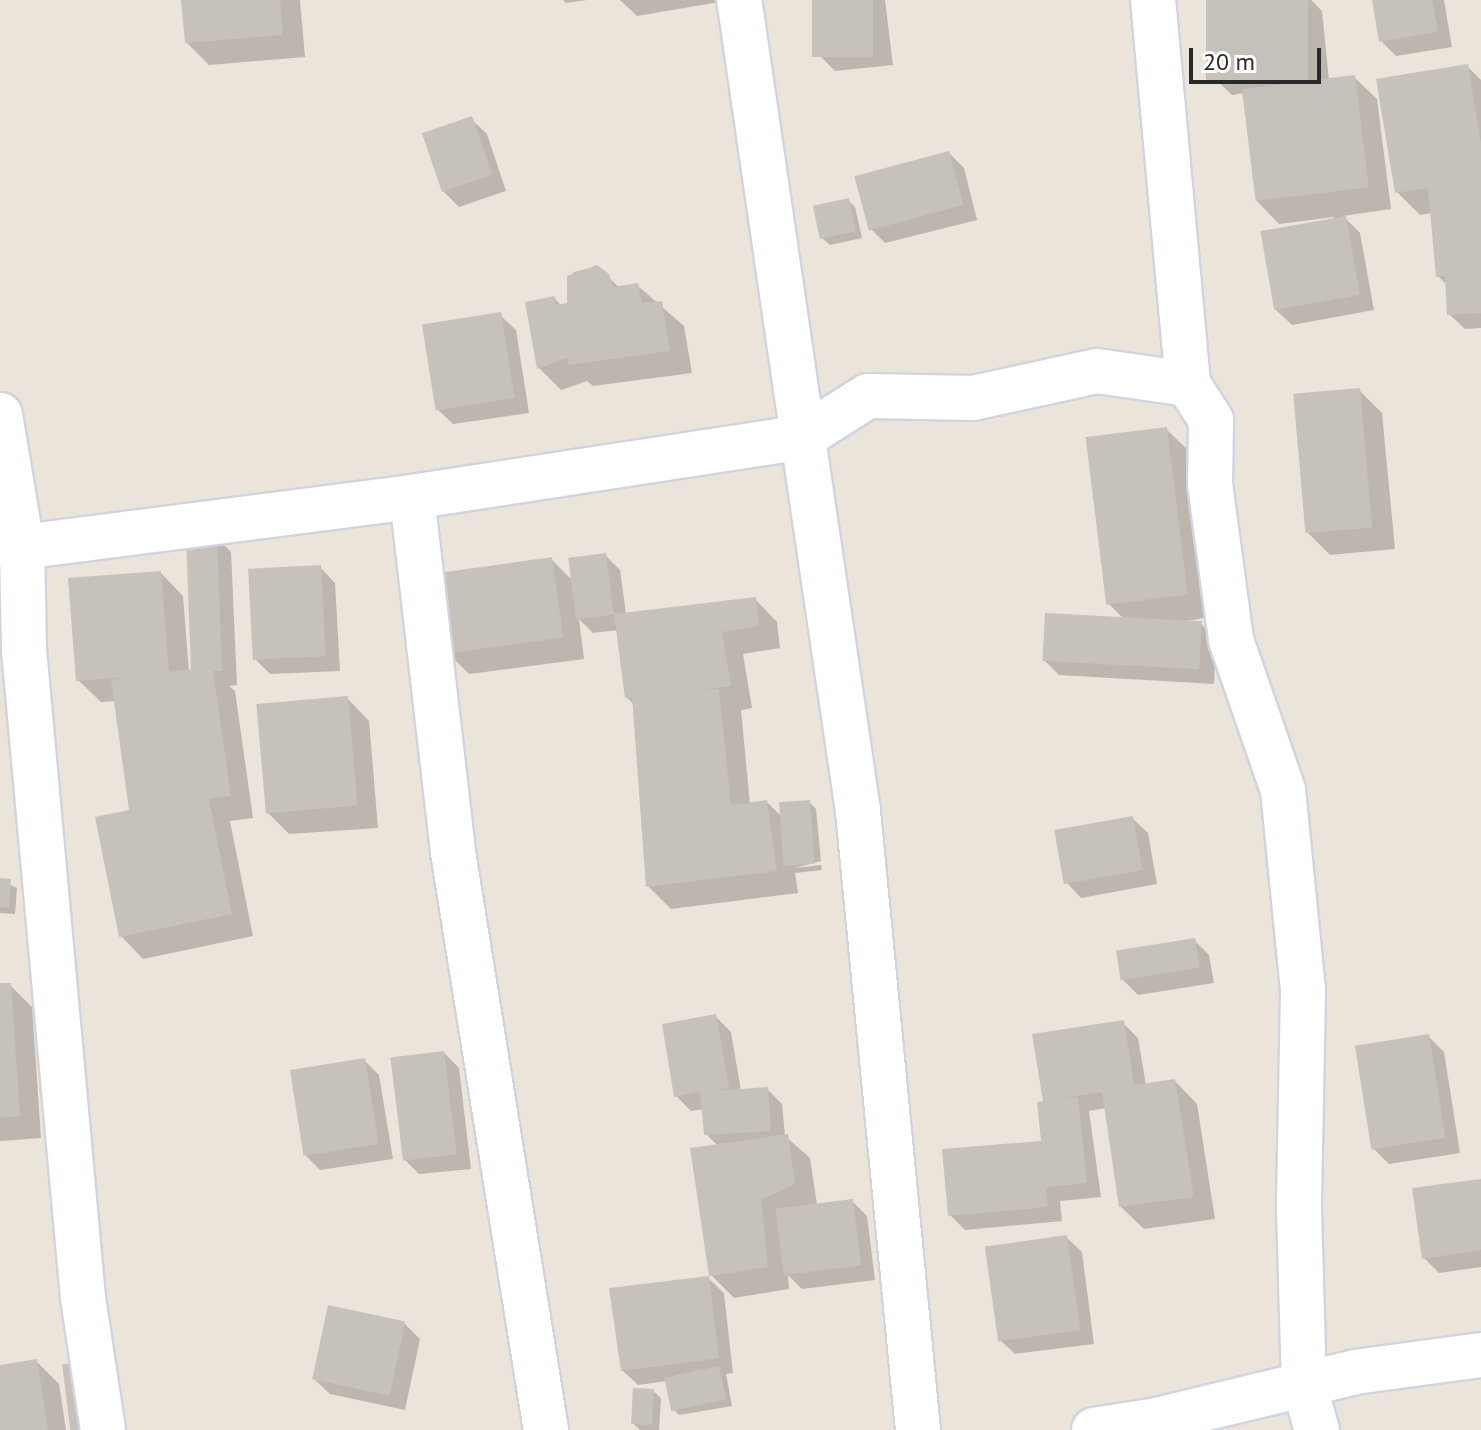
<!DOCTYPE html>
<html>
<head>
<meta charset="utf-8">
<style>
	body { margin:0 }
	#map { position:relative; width:1481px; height:1430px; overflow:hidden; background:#ebe4db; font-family:"PT Sans",sans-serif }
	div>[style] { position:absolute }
	.shadow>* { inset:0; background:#0003 }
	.building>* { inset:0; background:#c6c1bb; transform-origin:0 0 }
	.roads { filter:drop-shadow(2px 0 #d0d4e1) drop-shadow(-2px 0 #d0d4e1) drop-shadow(0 2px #d0d4e1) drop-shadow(0 -2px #d0d4e1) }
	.minor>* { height:44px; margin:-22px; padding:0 22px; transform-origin:22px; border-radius:22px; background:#fff }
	span { translate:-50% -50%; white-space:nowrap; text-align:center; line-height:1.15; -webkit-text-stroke:6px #fff; paint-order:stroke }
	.scale { position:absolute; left:1189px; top:48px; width:132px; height:36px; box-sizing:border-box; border:4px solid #292929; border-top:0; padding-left:10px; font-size:24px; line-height:28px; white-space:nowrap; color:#292929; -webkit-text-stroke:6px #fff; paint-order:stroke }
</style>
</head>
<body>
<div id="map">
	<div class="shadow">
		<div style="clip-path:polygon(183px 0,300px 0,305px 57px,209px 65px,187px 43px)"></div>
		<div style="clip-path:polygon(563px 0,587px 0,566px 3px)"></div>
		<div style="clip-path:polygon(620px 0,731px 0,637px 16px)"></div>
		<div style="clip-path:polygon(814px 0,885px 0,893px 65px,835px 71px,820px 56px)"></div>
		<div style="clip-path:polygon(1208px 0,1311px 0,1322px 11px,1329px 80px,1354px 77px,1377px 99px,1391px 209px,1343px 216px,1360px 233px,1374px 310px,1292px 325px,1276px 310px,1334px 217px,1279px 224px,1257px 201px,1244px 93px,1232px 95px,1216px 80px)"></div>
		<div style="clip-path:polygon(1374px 0,1444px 0,1452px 47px,1396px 56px,1381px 41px)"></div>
		<div style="clip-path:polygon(1467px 66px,1481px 80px,1481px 328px,1465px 329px,1449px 314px,1448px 286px,1438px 276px,1432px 213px,1420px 215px,1397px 192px)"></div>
		<div style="clip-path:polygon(471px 119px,487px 134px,506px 191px,459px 207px,444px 192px)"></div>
		<div style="clip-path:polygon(949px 153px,964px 168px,977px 220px,885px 243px,870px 228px)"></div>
		<div style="clip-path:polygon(848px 200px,855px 207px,862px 238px,830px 245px,822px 238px)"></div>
		<div style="clip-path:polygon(597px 267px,620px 288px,638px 286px,684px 326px,692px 373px,593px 386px,587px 381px,561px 390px,539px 368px,555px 299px,562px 306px,569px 305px,567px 282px,574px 272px)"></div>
		<div style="clip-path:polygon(500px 315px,516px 330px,529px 413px,453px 424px,437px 409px)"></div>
		<div style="clip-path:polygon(1359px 390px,1382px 413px,1395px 549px,1330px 555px,1308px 533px)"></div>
		<div style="clip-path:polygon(1166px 429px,1189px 451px,1209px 617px,1176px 623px,1201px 624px,1216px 639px,1214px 684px,1059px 675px,1044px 660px,1125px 620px,1108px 603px)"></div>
		<div style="clip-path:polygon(216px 537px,231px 552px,237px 685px,229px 686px,235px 691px,253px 818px,230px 821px,253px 936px,143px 959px,121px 936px,131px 812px,116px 701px,101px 702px,78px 680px,161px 573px,183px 596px,189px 671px,193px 671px)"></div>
		<div style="clip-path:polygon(605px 555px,620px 570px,626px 614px,755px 599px,777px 622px,780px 648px,743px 654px,752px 708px,741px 710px,750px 804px,767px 802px,783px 818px,809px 802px,816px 809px,821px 861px,795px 868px,821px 865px,822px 870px,795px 873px,798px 893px,671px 909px,648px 886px,635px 705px,626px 697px,618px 630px,593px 633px,579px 619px,584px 659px,469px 674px,447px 652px,551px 559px,573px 581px)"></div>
		<div style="clip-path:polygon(320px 567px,335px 583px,340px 671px,270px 674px,255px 659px)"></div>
		<div style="clip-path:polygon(347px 698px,369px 721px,378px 828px,289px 834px,266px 811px)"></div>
		<div style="clip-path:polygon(1132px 818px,1148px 833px,1157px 884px,1081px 898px,1066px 882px)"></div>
		<div style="clip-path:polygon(0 880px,17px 888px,15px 914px,0 913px)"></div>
		<div style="clip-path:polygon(1194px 940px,1209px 955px,1214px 983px,1138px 995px,1123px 980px)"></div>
		<div style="clip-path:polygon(0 985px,10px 985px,32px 1007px,41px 1138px,0 1141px)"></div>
		<div style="clip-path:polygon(716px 1017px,731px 1032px,741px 1091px,767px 1089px,782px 1104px,785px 1136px,810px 1158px,817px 1205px,852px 1201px,867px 1216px,875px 1280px,802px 1289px,788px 1275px,789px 1289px,734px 1298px,711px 1275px,718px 1146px,706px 1134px,704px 1109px,691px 1111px,676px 1096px)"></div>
		<div style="clip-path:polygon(1123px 1023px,1138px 1038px,1146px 1085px,1175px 1081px,1197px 1104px,1215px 1219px,1144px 1229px,1121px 1207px,1106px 1108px,1089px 1111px,1101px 1197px,1060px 1201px,1062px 1221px,965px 1230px,950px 1215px,1043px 1143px,1046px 1103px)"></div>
		<div style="clip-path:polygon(1428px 1036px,1444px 1052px,1460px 1153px,1389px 1164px,1374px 1149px)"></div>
		<div style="clip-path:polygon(444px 1053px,459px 1068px,471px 1169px,419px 1174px,404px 1159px)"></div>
		<div style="clip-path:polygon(364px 1060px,379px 1075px,393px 1159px,320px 1170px,305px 1155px)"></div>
		<div style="clip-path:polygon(1481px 1181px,1481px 1267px,1439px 1273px,1424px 1258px)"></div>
		<div style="clip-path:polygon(1066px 1237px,1082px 1252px,1094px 1344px,1015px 1354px,999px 1339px)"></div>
		<div style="clip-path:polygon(708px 1278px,724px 1293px,733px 1373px,726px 1374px,732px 1406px,679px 1415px,672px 1408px,667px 1381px,638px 1385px,622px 1370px)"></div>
		<div style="clip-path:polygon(404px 1323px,420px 1339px,405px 1410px,330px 1394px,314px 1379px)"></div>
		<div style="clip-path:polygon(37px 1362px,59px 1384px,66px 1430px,0 1430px,0 1367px)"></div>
		<div style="clip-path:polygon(653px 1391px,661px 1398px,659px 1430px,640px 1430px,633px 1423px)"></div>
	</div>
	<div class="building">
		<div style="clip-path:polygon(181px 0,280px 0,283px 35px,185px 43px)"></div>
		<div style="left:812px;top:0;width:61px;height:57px"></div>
		<div style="left:1206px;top:0;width:102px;height:80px"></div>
		<div style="clip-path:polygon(1372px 0,1432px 0,1438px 32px,1379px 42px)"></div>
		<div style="clip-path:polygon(1468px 64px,1481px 143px,1481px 313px,1447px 315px,1445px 276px,1436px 277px,1428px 188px,1395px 193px,1376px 79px)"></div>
		<div style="left:1355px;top:75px;width:113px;height:114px;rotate:83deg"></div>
		<div style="left:472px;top:116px;width:62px;height:53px;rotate:71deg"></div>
		<div style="left:949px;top:151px;width:56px;height:98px;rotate:75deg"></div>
		<div style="left:849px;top:198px;width:34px;height:37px;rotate:78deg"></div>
		<div style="left:1346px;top:216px;width:80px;height:87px;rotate:80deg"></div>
		<div style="clip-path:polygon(597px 265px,609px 274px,613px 287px,638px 283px,642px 303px,662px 301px,670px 351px,568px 365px,567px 358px,537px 369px,525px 302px,555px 296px,556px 305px,567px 303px,567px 276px)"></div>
		<div style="left:501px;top:312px;width:87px;height:80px;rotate:81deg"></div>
		<div style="left:1360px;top:388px;width:140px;height:67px;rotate:85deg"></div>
		<div style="left:1167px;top:427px;width:169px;height:82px;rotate:83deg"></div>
		<div style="clip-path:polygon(217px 535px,222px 671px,213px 671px,231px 796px,209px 799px,232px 914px,119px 937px,95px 817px,129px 810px,111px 680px,127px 677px,76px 681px,68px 578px,161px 571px,169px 672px,191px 669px,186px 537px)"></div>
		<div style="left:606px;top:553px;width:62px;height:38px;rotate:83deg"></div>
		<div style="left:552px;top:557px;width:81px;height:119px;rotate:82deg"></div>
		<div style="left:321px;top:565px;width:91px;height:73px;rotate:87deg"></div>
		<div style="clip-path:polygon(756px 597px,759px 626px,722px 632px,731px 686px,692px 691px,719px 689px,731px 805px,767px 800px,777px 871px,646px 887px,632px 697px,625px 698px,614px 614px)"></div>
		<div style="left:1045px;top:613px;width:157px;height:48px;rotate:3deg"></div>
		<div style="left:348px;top:696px;width:110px;height:92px;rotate:85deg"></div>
		<div style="left:810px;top:800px;width:64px;height:31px;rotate:86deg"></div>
		<div style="left:1133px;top:816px;width:55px;height:80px;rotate:80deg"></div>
		<div style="clip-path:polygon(0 878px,11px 879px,9px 908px,0 907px)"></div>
		<div style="left:1195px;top:938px;width:30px;height:80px;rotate:81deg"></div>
		<div style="clip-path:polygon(0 983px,11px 983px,20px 1116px,0 1118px)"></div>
		<div style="clip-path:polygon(716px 1014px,729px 1088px,713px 1091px,768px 1087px,771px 1131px,704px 1135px,700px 1092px,674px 1097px,662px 1024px)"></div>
		<div style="clip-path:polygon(1124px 1020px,1134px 1085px,1175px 1079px,1194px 1197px,1119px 1207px,1102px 1092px,1059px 1099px,1078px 1097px,1087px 1183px,1046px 1187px,1048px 1207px,948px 1216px,942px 1149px,1041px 1141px,1037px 1102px,1043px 1101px,1032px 1034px)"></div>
		<div style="left:1429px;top:1034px;width:105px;height:75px;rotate:81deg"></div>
		<div style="left:444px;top:1051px;width:104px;height:54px;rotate:83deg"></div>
		<div style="left:365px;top:1058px;width:87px;height:76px;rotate:81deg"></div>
		<div style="clip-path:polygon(788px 1134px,795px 1184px,761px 1200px,768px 1267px,709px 1276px,719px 1358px,621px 1371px,609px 1288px,709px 1276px,690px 1148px)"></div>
		<div style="clip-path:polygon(1481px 1179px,1481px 1250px,1422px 1259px,1412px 1188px)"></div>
		<div style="left:853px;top:1199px;width:67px;height:78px;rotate:83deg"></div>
		<div style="left:1067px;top:1235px;width:96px;height:83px;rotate:82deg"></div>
		<div style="left:328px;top:1305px;width:79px;height:76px;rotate:12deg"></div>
		<div style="clip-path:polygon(37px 1359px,48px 1430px,0 1430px,0 1365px)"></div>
		<div style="left:91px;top:1361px;width:70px;height:29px;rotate:83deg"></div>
		<div style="left:719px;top:1366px;width:34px;height:56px;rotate:78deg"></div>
		<div style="left:633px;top:1388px;width:21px;height:36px;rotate:3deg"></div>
	</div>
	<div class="roads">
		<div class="minor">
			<div style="left:1188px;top:384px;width:43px;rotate:57.4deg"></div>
			<div style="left:1211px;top:420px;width:64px;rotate:90.9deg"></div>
			<div style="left:1210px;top:484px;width:157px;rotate:82.3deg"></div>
			<div style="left:1231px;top:640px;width:159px;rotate:70.9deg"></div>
			<div style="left:1283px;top:790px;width:202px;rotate:84.3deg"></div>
			<div style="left:1303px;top:991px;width:218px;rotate:91.1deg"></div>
			<div style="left:1299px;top:1209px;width:176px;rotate:88.4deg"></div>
			<div style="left:1304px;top:1385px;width:47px;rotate:73.9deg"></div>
			<div style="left:0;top:415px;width:134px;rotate:80.5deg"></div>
			<div style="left:22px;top:547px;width:22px;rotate:-172deg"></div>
			<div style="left:412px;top:497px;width:357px;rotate:83.4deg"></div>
			<div style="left:453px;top:852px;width:585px;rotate:80.86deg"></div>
			<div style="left:103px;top:1430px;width:134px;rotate:-98.6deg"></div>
			<div style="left:83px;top:1298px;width:651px;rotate:-95.2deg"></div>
			<div style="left:24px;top:650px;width:103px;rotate:-91.1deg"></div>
			<div style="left:22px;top:547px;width:393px;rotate:-7.3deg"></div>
			<div style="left:412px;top:497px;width:396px;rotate:-8.7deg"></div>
			<div style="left:803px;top:437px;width:442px;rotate:-98.3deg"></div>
			<div style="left:918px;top:1430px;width:622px;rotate:-95.54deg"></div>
			<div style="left:858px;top:811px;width:378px;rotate:-98.4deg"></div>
			<div style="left:803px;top:437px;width:77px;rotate:-32.2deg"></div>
			<div style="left:868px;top:396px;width:105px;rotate:1.1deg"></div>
			<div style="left:973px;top:398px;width:127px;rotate:-12.3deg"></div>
			<div style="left:1097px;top:371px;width:92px;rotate:8.1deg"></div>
			<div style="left:1188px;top:384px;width:386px;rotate:-95.2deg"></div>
			<div style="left:1094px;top:1430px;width:64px;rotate:-9deg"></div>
			<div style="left:1157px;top:1420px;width:204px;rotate:-13.6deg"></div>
			<div style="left:1355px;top:1372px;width:127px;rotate:-7.7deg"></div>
		</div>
	</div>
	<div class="scale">20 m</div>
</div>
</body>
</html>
